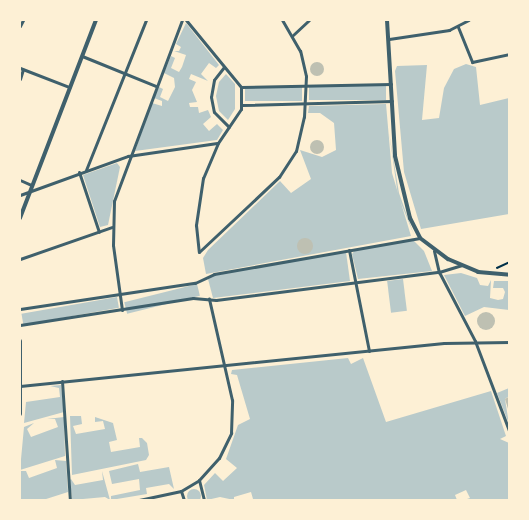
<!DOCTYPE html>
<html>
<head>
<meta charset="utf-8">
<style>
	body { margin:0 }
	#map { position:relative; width:529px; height:520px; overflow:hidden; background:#fdf0d5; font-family:"Sofia Sans Condensed",sans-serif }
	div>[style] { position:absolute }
	.green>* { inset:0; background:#b9caca; transform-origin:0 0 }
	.round { border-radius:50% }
	.building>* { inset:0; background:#bec0b2 }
	.path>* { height:1.5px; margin:-0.75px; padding:0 0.75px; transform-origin:0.75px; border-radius:0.75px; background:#003049 }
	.minor>* { height:3px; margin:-1.5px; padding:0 1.5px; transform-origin:1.5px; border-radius:1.5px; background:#3f606c }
	.tertiary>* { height:4px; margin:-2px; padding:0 2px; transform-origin:2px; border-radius:2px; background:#3f606c }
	span { translate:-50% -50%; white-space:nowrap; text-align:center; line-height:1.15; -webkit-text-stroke:6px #fdf0d5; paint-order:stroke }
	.frame { position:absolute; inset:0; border:21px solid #fdf0d5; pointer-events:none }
</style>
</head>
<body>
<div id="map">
	<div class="green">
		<div style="clip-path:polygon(186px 23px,219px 65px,216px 68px,209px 63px,201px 74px,208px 81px,191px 74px,189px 79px,196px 82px,192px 90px,197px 102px,189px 103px,190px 107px,198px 107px,199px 113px,208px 110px,211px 117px,203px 124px,209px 131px,217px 124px,223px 130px,217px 140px,135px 151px,152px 103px,162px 106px,162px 101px,154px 98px,159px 87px,163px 89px,160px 97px,168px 101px,175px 87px,174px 78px,164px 73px,171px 56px,175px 58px,171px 68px,179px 72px,182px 67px,186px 55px,174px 51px,179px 51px,181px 47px,176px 44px)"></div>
		<div style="clip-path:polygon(466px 64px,476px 67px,480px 105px,509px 98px,509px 214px,421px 229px,404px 172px,395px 71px,397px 66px,427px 65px,422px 120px,439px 118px,444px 88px,454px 69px)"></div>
		<div style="clip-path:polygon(226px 74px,235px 84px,235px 109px,228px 120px,219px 111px,216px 96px,219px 82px)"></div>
		<div style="left:386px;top:86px;width:14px;height:77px;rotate:90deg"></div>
		<div style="left:302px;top:87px;width:14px;height:57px;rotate:90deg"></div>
		<div style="clip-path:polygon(386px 104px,392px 173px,411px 236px,206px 274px,203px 258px,208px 250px,280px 181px,291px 193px,311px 179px,300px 150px,322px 157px,336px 150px,334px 123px,320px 113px,308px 113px,309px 106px)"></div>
		<div style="clip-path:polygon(389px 132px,399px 193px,414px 235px,398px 196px)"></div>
		<div style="clip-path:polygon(117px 163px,120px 167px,108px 225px,100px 227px,83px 175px)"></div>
		<div style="clip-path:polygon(413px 240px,424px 251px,432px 271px,358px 279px,352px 254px,355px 250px)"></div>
		<div style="clip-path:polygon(346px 252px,350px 281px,213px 298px,208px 279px,214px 275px)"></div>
		<div style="clip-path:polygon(461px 273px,477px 278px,480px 285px,488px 286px,491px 280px,490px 298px,498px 300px,503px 299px,505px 292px,503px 288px,493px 288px,494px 281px,509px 281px,509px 310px,484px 307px,465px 316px,444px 275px)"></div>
		<div style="left:403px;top:279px;width:32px;height:16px;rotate:83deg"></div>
		<div style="left:197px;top:284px;width:12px;height:75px;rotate:76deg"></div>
		<div style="left:117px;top:297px;width:11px;height:97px;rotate:80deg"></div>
		<div style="clip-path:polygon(348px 358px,351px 364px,363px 358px,386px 422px,491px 391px,506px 436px,500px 439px,509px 443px,509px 500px,464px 500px,470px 498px,466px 490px,455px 495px,457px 500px,248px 500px,253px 499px,251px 492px,234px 497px,234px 500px,220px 497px,207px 500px,204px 485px,215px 473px,223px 481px,237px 468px,226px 459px,238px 425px,250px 419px,237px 375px,231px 374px,232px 370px)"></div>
		<div style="clip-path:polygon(61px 385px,64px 412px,24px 423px,26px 402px,60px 397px,59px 388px,50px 386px)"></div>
		<div style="clip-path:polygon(509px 388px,509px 396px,505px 399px,509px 424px,497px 393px)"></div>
		<div style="clip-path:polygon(70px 416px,81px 416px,82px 424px,73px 426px,76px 434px,105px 429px,103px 421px,95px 422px,95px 417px,113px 423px,117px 440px,109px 442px,111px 452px,140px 447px,139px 438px,142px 438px,147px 443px,149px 455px,146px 460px,72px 475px)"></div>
		<div style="clip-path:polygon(64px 417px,65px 456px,20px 470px,24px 427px,34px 423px,27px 429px,31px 437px,58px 427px,55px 419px,47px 419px)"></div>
		<div style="clip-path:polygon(55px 460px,66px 461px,68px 492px,43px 500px,20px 500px,20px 471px,26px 471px,29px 478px,57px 468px)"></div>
		<div style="clip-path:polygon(138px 464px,140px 472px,169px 467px,174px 489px,169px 484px,146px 488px,147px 494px,111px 500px,111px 496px,140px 490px,139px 479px,112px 484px,109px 471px)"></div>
		<div style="clip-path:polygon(102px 471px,110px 500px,105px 497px,72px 500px,70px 480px,71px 479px,75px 485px,103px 480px)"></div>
		<div class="round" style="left:187px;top:489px;width:14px;height:14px"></div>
	</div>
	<div class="building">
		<div class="round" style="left:310px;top:62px;width:14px;height:14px"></div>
		<div class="round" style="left:310px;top:140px;width:14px;height:14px"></div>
		<div class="round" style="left:297px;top:238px;width:16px;height:16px"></div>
		<div class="round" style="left:477px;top:312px;width:18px;height:18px"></div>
		<div style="clip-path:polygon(510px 396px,510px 412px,509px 412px,505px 399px)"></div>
	</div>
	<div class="path">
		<div style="left:497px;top:268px;width:14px;rotate:-25deg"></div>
	</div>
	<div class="minor">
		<div style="left:186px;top:20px;width:87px;rotate:50.6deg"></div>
		<div style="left:241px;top:87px;width:22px;rotate:90deg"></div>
		<div style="left:241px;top:109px;width:41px;rotate:124.1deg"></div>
		<div style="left:218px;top:143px;width:38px;rotate:113deg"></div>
		<div style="left:203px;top:178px;width:48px;rotate:98.5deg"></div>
		<div style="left:196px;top:225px;width:27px;rotate:84deg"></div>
		<div style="left:20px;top:26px;width:7px;rotate:-63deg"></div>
		<div style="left:458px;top:27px;width:38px;rotate:68deg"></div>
		<div style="left:472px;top:62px;width:39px;rotate:-12deg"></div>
		<div style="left:293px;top:35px;width:22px;rotate:-43deg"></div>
		<div style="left:389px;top:39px;width:61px;rotate:-8.5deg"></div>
		<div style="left:449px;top:30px;width:22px;rotate:-27deg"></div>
		<div style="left:82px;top:56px;width:80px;rotate:22.1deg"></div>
		<div style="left:224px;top:67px;width:16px;rotate:128deg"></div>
		<div style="left:214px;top:80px;width:17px;rotate:100deg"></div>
		<div style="left:211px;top:97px;width:15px;rotate:79deg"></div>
		<div style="left:214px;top:112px;width:21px;rotate:45deg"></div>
		<div style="left:20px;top:68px;width:53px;rotate:21.2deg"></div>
		<div style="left:20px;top:79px;width:10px;rotate:-73deg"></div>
		<div style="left:241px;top:87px;width:150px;rotate:-1.1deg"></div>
		<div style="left:242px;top:105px;width:150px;rotate:-1.5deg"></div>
		<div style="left:86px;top:170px;width:162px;rotate:-68.2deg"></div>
		<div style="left:79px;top:172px;width:63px;rotate:71.6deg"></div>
		<div style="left:20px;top:180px;width:12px;rotate:24deg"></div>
		<div style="left:20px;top:195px;width:115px;rotate:-19.9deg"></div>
		<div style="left:128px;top:156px;width:90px;rotate:-8.3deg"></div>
		<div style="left:349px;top:250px;width:103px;rotate:78.8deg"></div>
		<div style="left:434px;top:251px;width:22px;rotate:77deg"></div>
		<div style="left:439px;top:272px;width:78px;rotate:62.4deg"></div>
		<div style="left:475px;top:341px;width:98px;rotate:69.2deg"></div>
		<div style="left:199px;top:252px;width:110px;rotate:-43.2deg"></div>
		<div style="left:279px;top:177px;width:31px;rotate:-57deg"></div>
		<div style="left:296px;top:151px;width:35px;rotate:-77deg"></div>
		<div style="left:304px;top:117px;width:41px;rotate:-87.2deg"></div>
		<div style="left:306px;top:76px;width:26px;rotate:-103deg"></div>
		<div style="left:300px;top:51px;width:36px;rotate:-120deg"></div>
		<div style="left:20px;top:259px;width:97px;rotate:-19.2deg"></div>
		<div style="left:20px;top:309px;width:177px;rotate:-8.5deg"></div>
		<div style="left:195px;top:283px;width:21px;rotate:-25deg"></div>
		<div style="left:214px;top:274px;width:209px;rotate:-9.9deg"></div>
		<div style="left:122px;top:310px;width:66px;rotate:-97.9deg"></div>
		<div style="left:113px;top:245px;width:44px;rotate:-88.7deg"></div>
		<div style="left:114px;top:201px;width:193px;rotate:-69.4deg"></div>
		<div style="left:20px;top:325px;width:175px;rotate:-8.9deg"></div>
		<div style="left:193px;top:298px;width:23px;rotate:5deg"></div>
		<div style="left:216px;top:300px;width:225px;rotate:-7.2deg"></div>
		<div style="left:439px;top:272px;width:24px;rotate:-17deg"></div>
		<div style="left:62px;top:381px;width:119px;rotate:86.2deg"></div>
		<div style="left:20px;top:386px;width:426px;rotate:-5.8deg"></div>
		<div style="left:444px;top:343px;width:66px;rotate:-0.9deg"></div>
		<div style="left:199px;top:480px;width:21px;rotate:76deg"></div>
		<div style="left:181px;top:491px;width:9px;rotate:72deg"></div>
		<div style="left:139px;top:500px;width:43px;rotate:-12.1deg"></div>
		<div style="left:181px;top:491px;width:21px;rotate:-31deg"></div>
		<div style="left:199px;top:480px;width:30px;rotate:-48deg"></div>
		<div style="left:219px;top:458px;width:28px;rotate:-64deg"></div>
		<div style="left:231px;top:433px;width:33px;rotate:-88deg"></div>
		<div style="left:232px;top:400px;width:104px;rotate:-102.8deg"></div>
	</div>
	<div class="tertiary">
		<div style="left:387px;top:20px;width:136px;rotate:86.6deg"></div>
		<div style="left:395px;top:156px;width:64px;rotate:76.4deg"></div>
		<div style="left:410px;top:218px;width:22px;rotate:63deg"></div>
		<div style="left:420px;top:238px;width:35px;rotate:37deg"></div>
		<div style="left:448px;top:259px;width:33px;rotate:23deg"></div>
		<div style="left:478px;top:272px;width:32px;rotate:5deg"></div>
		<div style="left:20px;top:218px;width:212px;rotate:-69deg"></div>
		<div style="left:20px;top:341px;width:73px;rotate:90deg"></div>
	</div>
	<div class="frame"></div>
</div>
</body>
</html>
